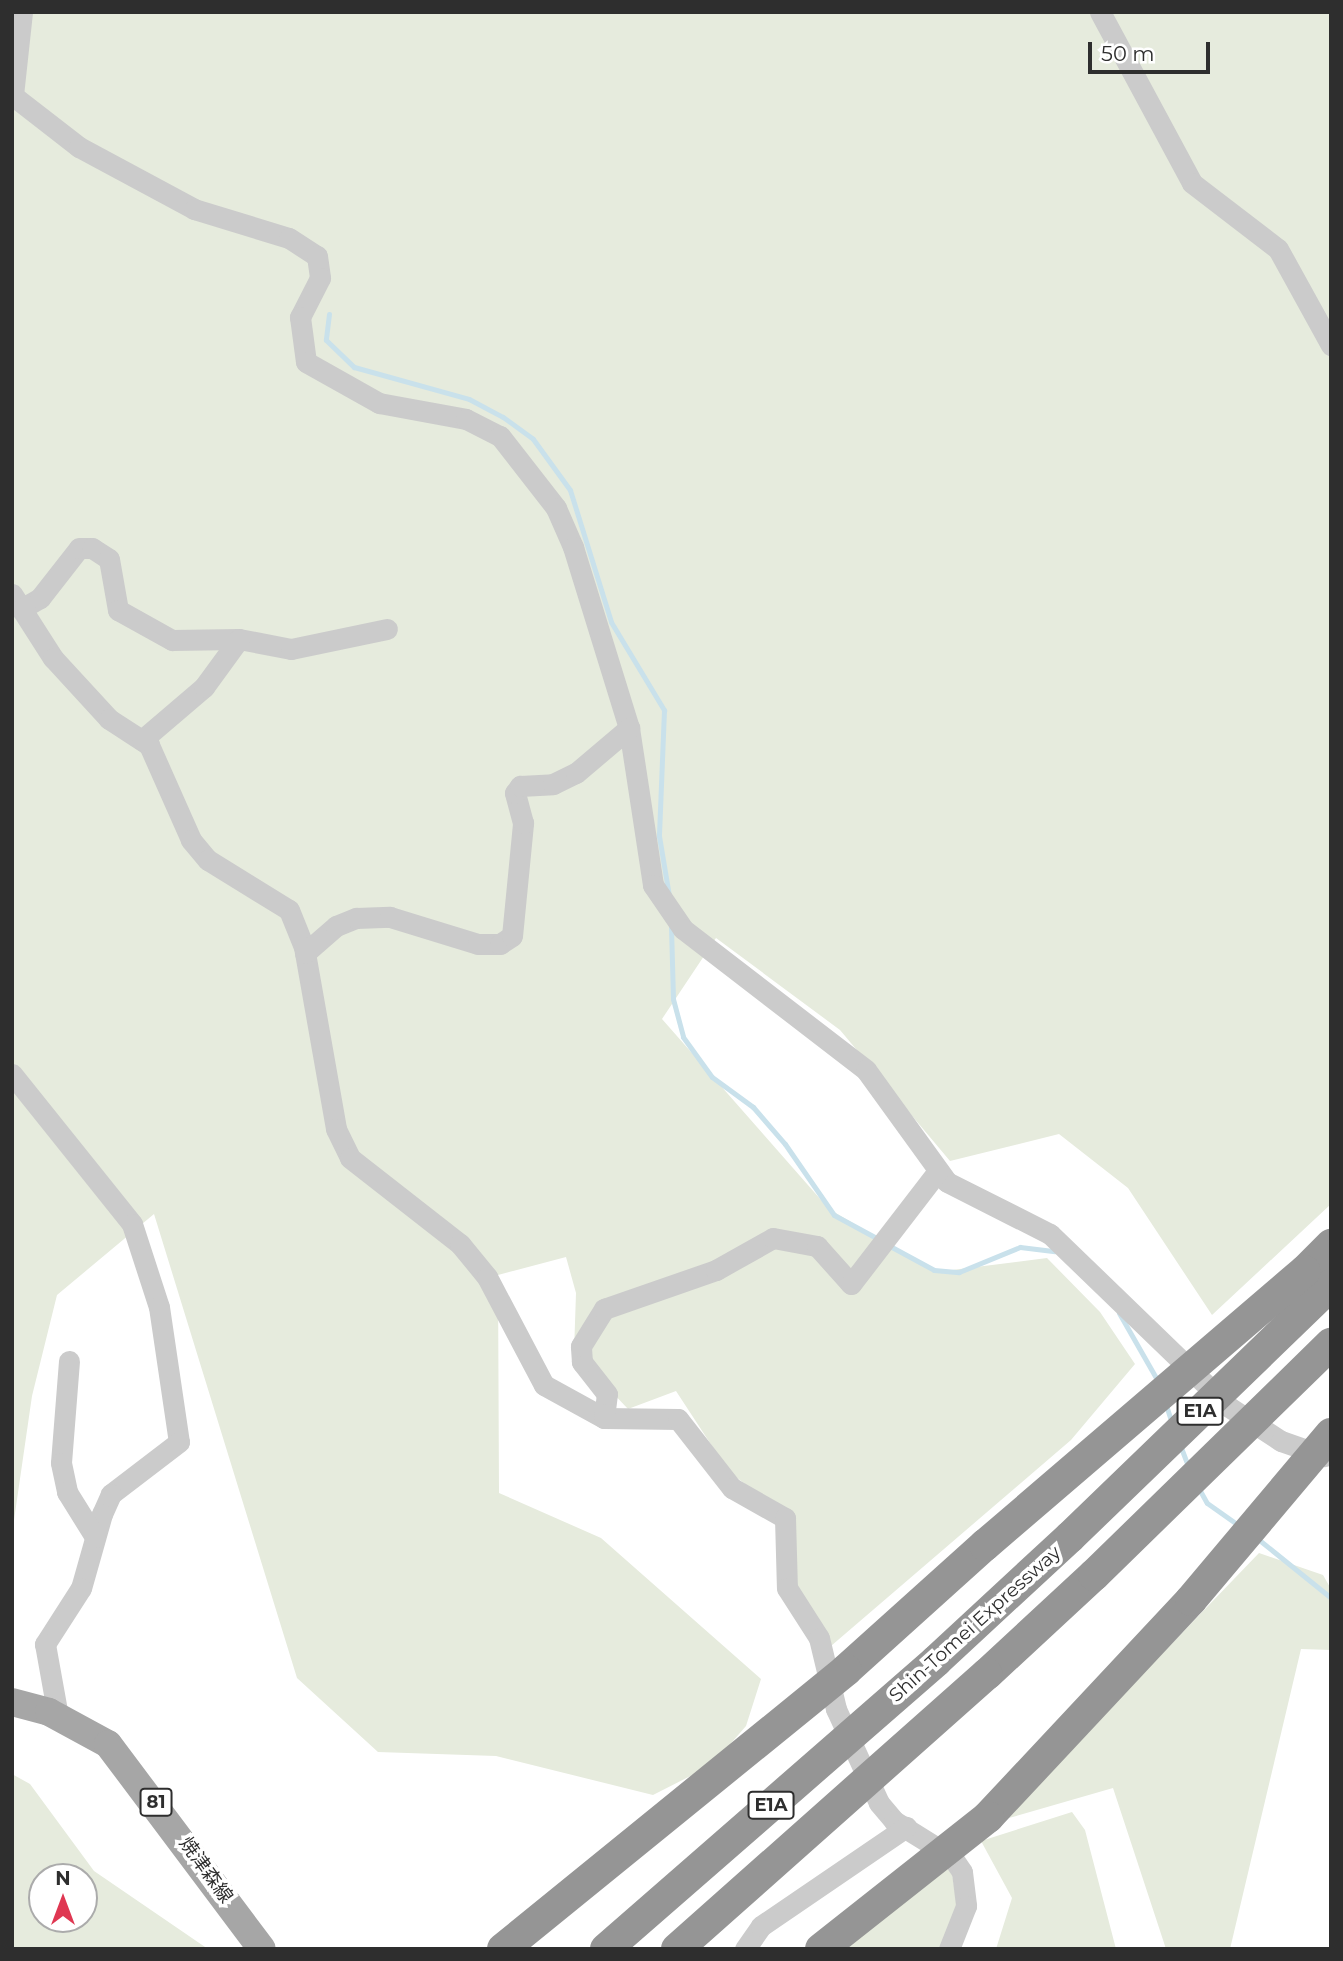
<!DOCTYPE html>
<html>
<head>
<meta charset="utf-8">
<style>
	body { margin:0 }
	#map { position:relative; width:1343px; height:1961px; overflow:hidden; background:#fff; font-family:Montserrat,"Noto Sans JP",sans-serif }
	div>[style] { position:absolute }
	.green>* { inset:0; background:#e6ebdd }
	.stream>* { height:5px; margin:-2.5px; padding:0 2.5px; transform-origin:2.5px; border-radius:2.5px; background:#c9e1eb }
	.minor>* { height:21px; margin:-10.5px; padding:0 10.5px; transform-origin:10.5px; border-radius:10.5px; background:#cbcbcb }
	.major>* { height:28px; margin:-14px; padding:0 14px; transform-origin:14px; border-radius:14px; background:#a6a6a6 }
	.highway>* { height:32px; margin:-16px; padding:0 16px; transform-origin:16px; border-radius:16px; background:#959595 }
	.highway-bridge>* { height:32px; margin:-16px; padding:0 16px; transform-origin:16px; border-radius:16px; background:#959595 }
	span { translate:-50% -50%; white-space:nowrap; text-align:center; line-height:1.15; -webkit-text-stroke:7px #fff; paint-order:stroke }
	.shield-label span { padding:2px 5px; background:#fff; border:2px solid; border-radius:5px; -webkit-text-stroke-width:0 }
	.shield-label { font-size:18px; color:#2e2e2e; font-weight:700 }
	.street-label { font-size:19px; color:#2e2e2e }
	.frame { position:absolute; inset:0; border:14px solid #2e2e2e; pointer-events:none }
	.north { position:absolute; left:28px; top:1863px; width:70px; height:70px; box-sizing:border-box; background:#fff; border:2px solid #ababab; border-radius:50%; rotate:0deg; font-size:19px; font-weight:700; line-height:28px; text-align:center; color:#2e2e2e }
	.north::after { content:''; display:block; margin:auto; width:24px; height:32px; background:#df3752; clip-path:polygon(50% 0,100% 100%,50% 72%,0 100%) }
	.scale { position:absolute; left:1088px; top:42px; width:122px; height:32px; box-sizing:border-box; border:4px solid #2e2e2e; border-top:0; padding-left:9px; font-size:21px; line-height:24px; white-space:nowrap; color:#2e2e2e; -webkit-text-stroke:5px #fff; paint-order:stroke }
</style>
</head>
<body>
<div id="map">
	<div class="green">
		<div style="clip-path:polygon(12px 12px,1331px 12px,1331px 1204px,1212px 1315px,1128px 1188px,1059px 1134px,950px 1161px,840px 1030px,716px 938px,662px 1019px,829px 1209px,936px 1272px,1047px 1258px,1100px 1312px,1135px 1364px,1071px 1440px,831px 1646px,795px 1589px,791px 1518px,729px 1472px,676px 1391px,628px 1409px,574px 1352px,576px 1293px,566px 1257px,498px 1275px,499px 1493px,601px 1538px,761px 1679px,746px 1726px,712px 1765px,653px 1795px,496px 1756px,378px 1752px,297px 1678px,154px 1214px,57px 1295px,32px 1396px,12px 1534px)"></div>
		<div style="clip-path:polygon(1259px 1553px,1323px 1575px,1331px 1589px,1331px 1650px,1301px 1649px,1230px 1949px,1166px 1949px,1113px 1788px,1002px 1820px)"></div>
		<div style="clip-path:polygon(evenodd,12px 1774px,30px 1784px,94px 1871px,208px 1949px,12px 1949px,12px 1774px,42px 1877px,84px 1877px,84px 1919px,42px 1919px,42px 1877px)"></div>
		<div style="clip-path:polygon(1072px 1812px,1085px 1830px,1116px 1949px,996px 1949px,1012px 1898px,981px 1841px)"></div>
		<div style="clip-path:polygon(950px 1860px,958px 1910px,942px 1949px,837px 1949px)"></div>
	</div>
	<div class="stream">
		<div style="left:329px;top:314px;width:26px;rotate:97deg"></div>
		<div style="left:326px;top:340px;width:39px;rotate:44deg"></div>
		<div style="left:354px;top:367px;width:119px;rotate:15.5deg"></div>
		<div style="left:469px;top:399px;width:38px;rotate:28deg"></div>
		<div style="left:503px;top:417px;width:37px;rotate:36deg"></div>
		<div style="left:533px;top:439px;width:63px;rotate:54deg"></div>
		<div style="left:570px;top:490px;width:138px;rotate:72.7deg"></div>
		<div style="left:611px;top:622px;width:103px;rotate:58.9deg"></div>
		<div style="left:664px;top:710px;width:126px;rotate:92.3deg"></div>
		<div style="left:659px;top:836px;width:61px;rotate:80.5deg"></div>
		<div style="left:671px;top:927px;width:72px;rotate:88.4deg"></div>
		<div style="left:673px;top:999px;width:39px;rotate:75deg"></div>
		<div style="left:683px;top:1037px;width:49px;rotate:54.1deg"></div>
		<div style="left:712px;top:1077px;width:51px;rotate:36.2deg"></div>
		<div style="left:753px;top:1107px;width:49px;rotate:49.1deg"></div>
		<div style="left:785px;top:1144px;width:86px;rotate:55.4deg"></div>
		<div style="left:834px;top:1215px;width:52px;rotate:28.5deg"></div>
		<div style="left:888px;top:1245px;width:52px;rotate:28.5deg"></div>
		<div style="left:934px;top:1270px;width:25px;rotate:5deg"></div>
		<div style="left:959px;top:1272px;width:66px;rotate:-22.3deg"></div>
		<div style="left:1020px;top:1247px;width:35px;rotate:7deg"></div>
		<div style="left:1119px;top:1313px;width:81px;rotate:60.3deg"></div>
		<div style="left:1165px;top:1402px;width:22px;rotate:72deg"></div>
		<div style="left:1180px;top:1445px;width:26px;rotate:69deg"></div>
		<div style="left:1198px;top:1487px;width:18px;rotate:61deg"></div>
		<div style="left:1207px;top:1503px;width:42px;rotate:35.2deg"></div>
		<div style="left:1258px;top:1539px;width:94px;rotate:38.9deg"></div>
	</div>
	<div class="minor">
		<div style="left:1100px;top:12px;width:194px;rotate:61.7deg"></div>
		<div style="left:1192px;top:183px;width:108px;rotate:37.5deg"></div>
		<div style="left:1278px;top:249px;width:110px;rotate:61.1deg"></div>
		<div style="left:12px;top:95px;width:85px;rotate:37.8deg"></div>
		<div style="left:79px;top:147px;width:131px;rotate:28.3deg"></div>
		<div style="left:194px;top:209px;width:99px;rotate:17deg"></div>
		<div style="left:289px;top:238px;width:33px;rotate:33deg"></div>
		<div style="left:317px;top:256px;width:22px;rotate:82deg"></div>
		<div style="left:320px;top:278px;width:44px;rotate:117.1deg"></div>
		<div style="left:300px;top:317px;width:45px;rotate:82.4deg"></div>
		<div style="left:306px;top:362px;width:84px;rotate:29.3deg"></div>
		<div style="left:379px;top:403px;width:88px;rotate:10.4deg"></div>
		<div style="left:466px;top:419px;width:38px;rotate:27deg"></div>
		<div style="left:500px;top:436px;width:91px;rotate:52.1deg"></div>
		<div style="left:556px;top:508px;width:43px;rotate:66.4deg"></div>
		<div style="left:573px;top:547px;width:189px;rotate:72.8deg"></div>
		<div style="left:629px;top:728px;width:159px;rotate:81.3deg"></div>
		<div style="left:653px;top:885px;width:53px;rotate:55.7deg"></div>
		<div style="left:683px;top:929px;width:231px;rotate:37.6deg"></div>
		<div style="left:866px;top:1070px;width:138px;rotate:54.1deg"></div>
		<div style="left:947px;top:1182px;width:115px;rotate:26.8deg"></div>
		<div style="left:1050px;top:1234px;width:249px;rotate:44deg"></div>
		<div style="left:1229px;top:1407px;width:62px;rotate:33.2deg"></div>
		<div style="left:1281px;top:1441px;width:46px;rotate:19.2deg"></div>
		<div style="left:13px;top:95px;width:83px;rotate:-83.8deg"></div>
		<div style="left:12px;top:594px;width:76px;rotate:57.4deg"></div>
		<div style="left:53px;top:658px;width:83px;rotate:47.4deg"></div>
		<div style="left:109px;top:719px;width:48px;rotate:33deg"></div>
		<div style="left:149px;top:745px;width:104px;rotate:66.1deg"></div>
		<div style="left:191px;top:840px;width:26px;rotate:50deg"></div>
		<div style="left:208px;top:860px;width:95px;rotate:31.7deg"></div>
		<div style="left:289px;top:910px;width:40px;rotate:68deg"></div>
		<div style="left:304px;top:947px;width:185px;rotate:80deg"></div>
		<div style="left:336px;top:1129px;width:32px;rotate:64deg"></div>
		<div style="left:350px;top:1158px;width:140px;rotate:38deg"></div>
		<div style="left:460px;top:1244px;width:43px;rotate:50.7deg"></div>
		<div style="left:487px;top:1277px;width:122px;rotate:62.2deg"></div>
		<div style="left:544px;top:1385px;width:68px;rotate:28.8deg"></div>
		<div style="left:604px;top:1418px;width:74px;rotate:0.8deg"></div>
		<div style="left:678px;top:1419px;width:88px;rotate:52deg"></div>
		<div style="left:732px;top:1488px;width:61px;rotate:29.5deg"></div>
		<div style="left:785px;top:1518px;width:70px;rotate:88.4deg"></div>
		<div style="left:787px;top:1588px;width:59px;rotate:57.4deg"></div>
		<div style="left:819px;top:1638px;width:73px;rotate:76.5deg"></div>
		<div style="left:836px;top:1709px;width:103px;rotate:65.4deg"></div>
		<div style="left:879px;top:1803px;width:23px;rotate:50deg"></div>
		<div style="left:894px;top:1821px;width:68px;rotate:31.8deg"></div>
		<div style="left:952px;top:1857px;width:18px;rotate:56deg"></div>
		<div style="left:962px;top:1872px;width:34px;rotate:83deg"></div>
		<div style="left:966px;top:1906px;width:46px;rotate:111.6deg"></div>
		<div style="left:21px;top:609px;width:22px;rotate:-30deg"></div>
		<div style="left:40px;top:598px;width:63px;rotate:-52deg"></div>
		<div style="left:79px;top:548px;width:13px"></div>
		<div style="left:92px;top:548px;width:20px;rotate:33deg"></div>
		<div style="left:109px;top:559px;width:52px;rotate:80deg"></div>
		<div style="left:118px;top:610px;width:62px;rotate:29.1deg"></div>
		<div style="left:172px;top:640px;width:67px;rotate:-0.9deg"></div>
		<div style="left:239px;top:639px;width:53px;rotate:10.9deg"></div>
		<div style="left:291px;top:649px;width:98px;rotate:-11.8deg"></div>
		<div style="left:142px;top:740px;width:82px;rotate:-40.5deg"></div>
		<div style="left:204px;top:687px;width:59px;rotate:-53.9deg"></div>
		<div style="left:305px;top:953px;width:41px;rotate:-41.1deg"></div>
		<div style="left:336px;top:926px;width:22px;rotate:-22deg"></div>
		<div style="left:356px;top:918px;width:34px;rotate:-2deg"></div>
		<div style="left:390px;top:917px;width:92px;rotate:17.1deg"></div>
		<div style="left:478px;top:944px;width:22px"></div>
		<div style="left:500px;top:944px;width:14px;rotate:-34deg"></div>
		<div style="left:512px;top:936px;width:114px;rotate:-84.4deg"></div>
		<div style="left:523px;top:823px;width:31px;rotate:-105deg"></div>
		<div style="left:515px;top:793px;width:9px;rotate:-54deg"></div>
		<div style="left:520px;top:786px;width:33px;rotate:-3deg"></div>
		<div style="left:553px;top:784px;width:25px;rotate:-26deg"></div>
		<div style="left:576px;top:773px;width:70px;rotate:-40.3deg"></div>
		<div style="left:12px;top:1074px;width:192px;rotate:51.3deg"></div>
		<div style="left:132px;top:1224px;width:87px;rotate:72deg"></div>
		<div style="left:159px;top:1307px;width:136px;rotate:81.6deg"></div>
		<div style="left:179px;top:1442px;width:86px;rotate:142.6deg"></div>
		<div style="left:111px;top:1494px;width:22px;rotate:114deg"></div>
		<div style="left:102px;top:1514px;width:77px;rotate:105.8deg"></div>
		<div style="left:81px;top:1588px;width:67px;rotate:122.7deg"></div>
		<div style="left:45px;top:1644px;width:73px;rotate:79.8deg"></div>
		<div style="left:69px;top:1361px;width:102px;rotate:94.5deg"></div>
		<div style="left:61px;top:1463px;width:30px;rotate:78deg"></div>
		<div style="left:67px;top:1492px;width:53px;rotate:58.1deg"></div>
		<div style="left:604px;top:1418px;width:24px;rotate:-83deg"></div>
		<div style="left:607px;top:1394px;width:41px;rotate:-128deg"></div>
		<div style="left:582px;top:1362px;width:16px;rotate:-94deg"></div>
		<div style="left:581px;top:1346px;width:44px;rotate:-58.1deg"></div>
		<div style="left:604px;top:1309px;width:119px;rotate:-19.2deg"></div>
		<div style="left:716px;top:1270px;width:65px;rotate:-29.3deg"></div>
		<div style="left:773px;top:1238px;width:45px;rotate:10.3deg"></div>
		<div style="left:817px;top:1246px;width:51px;rotate:48.2deg"></div>
		<div style="left:851px;top:1284px;width:143px;rotate:-52.4deg"></div>
		<div style="left:745px;top:1949px;width:28px;rotate:-55deg"></div>
		<div style="left:761px;top:1926px;width:176px;rotate:-34.3deg"></div>
	</div>
	<div class="major">
		<div style="left:12px;top:1702px;width:38px;rotate:15deg"></div>
		<div style="left:49px;top:1712px;width:67px;rotate:28.5deg"></div>
		<div style="left:108px;top:1744px;width:256px;rotate:53.1deg"></div>
	</div>
	<div class="highway">
		<div style="left:1305px;top:1271px;width:37px;rotate:-45deg"></div>
		<div style="left:936px;top:1661px;width:183px;rotate:-42.8deg"></div>
		<div style="left:846px;top:1670px;width:187px;rotate:-42deg"></div>
		<div style="left:987px;top:1674px;width:146px;rotate:-42.8deg"></div>
		<div style="left:988px;top:1817px;width:297px;rotate:-46.9deg"></div>
	</div>
	<div class="highway-bridge">
		<div style="left:1070px;top:1537px;width:363px;rotate:-44deg"></div>
		<div style="left:985px;top:1545px;width:421px;rotate:-40.6deg"></div>
		<div style="left:1094px;top:1575px;width:331px;rotate:-44.3deg"></div>
		<div style="left:1191px;top:1600px;width:217px;rotate:-49.9deg"></div>
		<div style="left:503px;top:1949px;width:442px;rotate:-39.1deg"></div>
		<div style="left:606px;top:1949px;width:438px;rotate:-41.1deg"></div>
		<div style="left:677px;top:1949px;width:414px;rotate:-41.6deg"></div>
		<div style="left:821px;top:1949px;width:213px;rotate:-38.3deg"></div>
	</div>
	<div class="shield-label">
		<span style="left:1200px;top:1411px">E1A</span>
		<span style="left:156px;top:1802px">81</span>
		<span style="left:771px;top:1805px">E1A</span>
	</div>
	<div class="street-label">
		<span style="left:975px;top:1624px;rotate:-42deg">Shin-Tomei Expressway</span>
		<span style="left:206px;top:1870px;rotate:54deg">焼津森線</span>
	</div>
	<div class="frame"></div>
	<div class="north">N</div>
	<div class="scale">50 m</div>
</div>
</body>
</html>
